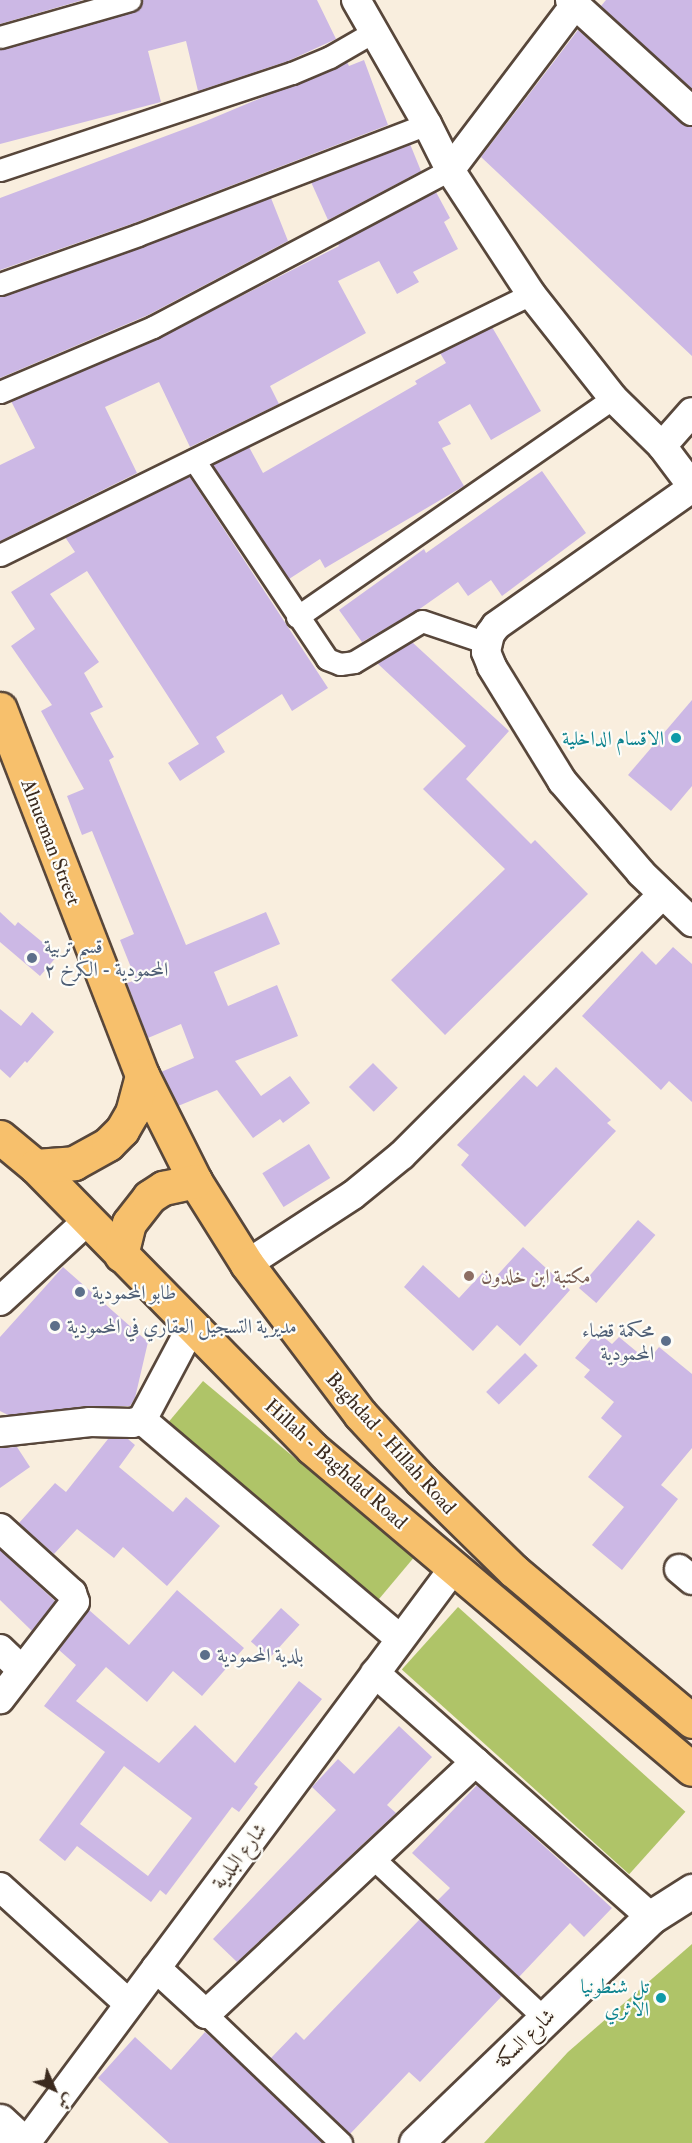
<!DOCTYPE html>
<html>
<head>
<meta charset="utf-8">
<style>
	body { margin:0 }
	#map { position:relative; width:692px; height:2143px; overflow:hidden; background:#f9eede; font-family:"IM FELL Double Pica",Amiri,serif }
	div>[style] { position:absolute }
	.green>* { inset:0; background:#afc468; transform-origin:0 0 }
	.building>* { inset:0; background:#ccb8e5; transform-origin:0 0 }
	.roads { filter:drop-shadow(2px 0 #58473b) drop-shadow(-2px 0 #58473b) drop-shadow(0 2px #58473b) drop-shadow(0 -2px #58473b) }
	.pedestrian>* { height:21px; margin:-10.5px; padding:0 10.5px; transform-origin:10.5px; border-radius:10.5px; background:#fff }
	.minor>* { height:28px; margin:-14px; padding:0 14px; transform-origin:14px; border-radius:14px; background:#fff }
	.tertiary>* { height:33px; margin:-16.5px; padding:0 16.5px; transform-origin:16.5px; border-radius:16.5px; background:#fff }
	.primary>* { height:33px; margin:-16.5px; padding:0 16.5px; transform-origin:16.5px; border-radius:16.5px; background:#f7c06c }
	.dots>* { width:16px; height:16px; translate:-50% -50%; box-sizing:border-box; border:3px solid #fdfcf7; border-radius:50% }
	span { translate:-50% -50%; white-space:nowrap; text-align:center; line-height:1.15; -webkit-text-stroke:4.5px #fdfcf7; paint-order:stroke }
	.culture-label { font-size:20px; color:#0d838f }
	.right { translate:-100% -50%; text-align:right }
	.street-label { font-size:20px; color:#3b2a1e }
	.service-label { font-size:20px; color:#4e5e75 }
	.left { translate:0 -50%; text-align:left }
	.education-label { font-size:20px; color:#785e54 }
	.north { position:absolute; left:24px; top:2059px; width:60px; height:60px; -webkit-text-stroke:4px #fdfcf7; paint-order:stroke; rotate:135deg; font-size:16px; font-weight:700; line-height:24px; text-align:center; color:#3b2a1e }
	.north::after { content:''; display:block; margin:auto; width:21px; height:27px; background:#3b2a1e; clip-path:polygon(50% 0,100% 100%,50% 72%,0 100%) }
</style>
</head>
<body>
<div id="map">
	<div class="green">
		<div style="left:203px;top:1381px;width:275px;height:64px;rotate:40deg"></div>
		<div style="left:458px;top:1607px;width:306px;height:84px;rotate:42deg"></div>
		<div style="clip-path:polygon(692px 1944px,692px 2143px,484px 2143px,568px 2052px)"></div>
	</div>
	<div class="building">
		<div style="clip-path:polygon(0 0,83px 0,0 24px)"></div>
		<div style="clip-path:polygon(142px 0,317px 0,336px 39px,288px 61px,198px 91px,186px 41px,148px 51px,161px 102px,0 144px,0 49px,133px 12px,140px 8px)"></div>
		<div style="clip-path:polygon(606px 0,692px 0,692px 89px,601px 6px)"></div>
		<div style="clip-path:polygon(578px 30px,681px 123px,692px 127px,692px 356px,481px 157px)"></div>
		<div style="clip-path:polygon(364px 60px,388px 125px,134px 223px,0 270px,0 198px,206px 121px,347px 62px,349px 66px)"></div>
		<div style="clip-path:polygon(410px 144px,421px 171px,328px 220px,311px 182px)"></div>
		<div style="clip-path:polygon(436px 192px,450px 218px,444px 222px,458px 249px,413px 272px,419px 282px,397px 294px,379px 261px,338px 281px,366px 333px,270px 386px,279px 404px,190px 447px,159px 382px,105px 407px,137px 473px,0 541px,0 465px,35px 448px,11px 401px,159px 338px,339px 246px,338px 244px)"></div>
		<div style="clip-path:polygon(271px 198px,288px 241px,148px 315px,0 378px,0 296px,142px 247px)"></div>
		<div style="clip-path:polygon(492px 327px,541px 411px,491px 440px,470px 404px,438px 422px,451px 444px,442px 448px,464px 486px,325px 568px,320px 559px,289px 579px,213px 465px,249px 447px,263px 473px,417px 384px,415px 381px,446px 363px,440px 353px)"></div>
		<div style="clip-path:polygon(542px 471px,586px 533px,502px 596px,491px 580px,468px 596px,458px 582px,421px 608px,362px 642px,339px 610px,424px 549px,426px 553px)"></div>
		<div style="clip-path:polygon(189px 476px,328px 688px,292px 711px,282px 694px,216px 737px,225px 752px,180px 781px,168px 763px,199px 744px,87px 571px,50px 594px,99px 662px,84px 673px,103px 707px,90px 713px,114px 757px,109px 760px,186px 945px,266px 912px,280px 944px,214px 972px,228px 1006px,277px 985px,298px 1036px,235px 1061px,261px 1096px,290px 1076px,310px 1103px,283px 1123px,280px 1119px,253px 1138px,217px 1090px,178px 1106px,161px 1072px,194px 1058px,181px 1024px,148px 1038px,127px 983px,136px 980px,120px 940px,134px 934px,92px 831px,82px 835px,67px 796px,84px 789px,41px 711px,52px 705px,11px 646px,35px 629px,11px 592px,75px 552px,65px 537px)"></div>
		<div style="clip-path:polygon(412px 642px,509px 731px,466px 779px,531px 844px,535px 840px,588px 894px,445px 1035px,391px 980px,505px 869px,423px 789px,466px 746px,377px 663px)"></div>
		<div style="clip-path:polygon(692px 700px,692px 786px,671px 811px,628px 775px)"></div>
		<div style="clip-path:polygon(0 912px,15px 926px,18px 922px,58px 955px,40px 976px,0 942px)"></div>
		<div style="clip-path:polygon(673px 947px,692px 964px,692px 1102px,669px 1081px,661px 1090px,582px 1016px,642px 951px,656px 965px)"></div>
		<div style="clip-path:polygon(0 1009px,21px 1026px,32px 1012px,54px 1032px,27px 1063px,25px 1061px,10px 1078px,0 1069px)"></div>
		<div style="left:373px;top:1063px;width:35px;height:34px;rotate:45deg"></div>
		<div style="clip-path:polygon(556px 1067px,611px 1120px,607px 1123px,616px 1131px,525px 1227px,461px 1165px,469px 1155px,457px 1145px,524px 1075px,537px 1087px)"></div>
		<div style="left:309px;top:1144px;width:40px;height:55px;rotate:58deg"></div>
		<div style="left:638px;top:1220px;width:23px;height:90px;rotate:41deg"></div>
		<div style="clip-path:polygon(523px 1247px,570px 1290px,520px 1346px,497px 1325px,473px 1351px,404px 1287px,423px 1265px,459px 1298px,484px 1271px,493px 1280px)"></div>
		<div style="clip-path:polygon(63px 1267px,148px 1342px,135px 1398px,130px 1406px,88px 1406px,8px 1415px,0 1411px,0 1337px)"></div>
		<div style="clip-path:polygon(597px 1332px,612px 1344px,619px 1337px,648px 1361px,659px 1347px,692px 1374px,692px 1448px,661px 1485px,678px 1499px,622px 1570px,592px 1545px,624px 1507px,588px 1477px,622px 1436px,601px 1418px,614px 1402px,584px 1377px,590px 1370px,575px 1358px)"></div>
		<div style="left:525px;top:1353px;width:18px;height:55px;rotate:45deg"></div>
		<div style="clip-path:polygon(108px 1439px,128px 1439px,135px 1445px,119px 1467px,173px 1512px,186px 1497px,220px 1526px,167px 1586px,123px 1547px,114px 1558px,77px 1529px,54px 1554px,19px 1523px,55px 1483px,66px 1492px)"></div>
		<div style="clip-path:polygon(17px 1447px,30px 1467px,0 1488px,0 1448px)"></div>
		<div style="clip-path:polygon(0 1550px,55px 1601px,32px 1631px,0 1600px)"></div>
		<div style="clip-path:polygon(evenodd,177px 1590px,244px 1648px,202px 1696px,173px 1671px,147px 1702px,106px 1667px,76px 1701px,159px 1763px,195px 1725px,235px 1763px,299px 1681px,322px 1699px,254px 1784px,258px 1787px,239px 1812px,232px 1807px,166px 1895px,160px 1890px,151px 1902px,77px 1846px,65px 1861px,39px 1840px,105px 1752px,44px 1706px,76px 1665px,59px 1650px,89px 1610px,129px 1645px,177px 1590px,124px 1766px,192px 1818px,148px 1876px,80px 1824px,124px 1766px)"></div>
		<div style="left:281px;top:1608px;width:25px;height:45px;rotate:42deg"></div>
		<div style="clip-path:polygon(399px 1726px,432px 1757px,387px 1805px,396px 1813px,237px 1962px,213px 1939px,336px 1810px,312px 1787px,338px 1759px,354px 1774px)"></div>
		<div style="clip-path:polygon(477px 1785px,612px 1908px,584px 1937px,570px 1923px,519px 1977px,437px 1901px,450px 1888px,412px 1853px)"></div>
		<div style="clip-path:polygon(420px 1919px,502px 1996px,420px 2082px,409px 2072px,350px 2134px,271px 2058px,296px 2032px,304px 2040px)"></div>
		<div style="clip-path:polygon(205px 2032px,225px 2050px,323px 2143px,169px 2143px,98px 2078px,135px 2037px,171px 2070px)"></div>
	</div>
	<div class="roads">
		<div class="pedestrian">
			<div style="left:0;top:37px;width:135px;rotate:-15.9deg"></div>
			<div style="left:0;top:170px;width:308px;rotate:-18.4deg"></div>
			<div style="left:292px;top:73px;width:41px;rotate:-22.8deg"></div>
			<div style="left:330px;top:57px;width:52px;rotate:-30deg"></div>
			<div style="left:0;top:284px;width:146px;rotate:-19.5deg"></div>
			<div style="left:138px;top:235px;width:310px;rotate:-21deg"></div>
			<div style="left:0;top:392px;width:166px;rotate:-23deg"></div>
			<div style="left:153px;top:327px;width:336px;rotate:-27.9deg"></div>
			<div style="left:194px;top:460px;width:239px;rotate:56.2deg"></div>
			<div style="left:327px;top:659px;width:14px;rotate:21deg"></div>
			<div style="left:340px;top:664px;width:14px;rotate:-8deg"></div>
			<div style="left:354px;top:662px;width:79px;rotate:-31.1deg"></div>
			<div style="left:422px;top:621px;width:69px;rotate:18.7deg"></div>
			<div style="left:0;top:555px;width:592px;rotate:-26.18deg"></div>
			<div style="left:297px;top:617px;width:384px;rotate:-34.7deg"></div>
			<div style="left:373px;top:1858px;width:236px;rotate:43.1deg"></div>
			<div style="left:206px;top:2014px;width:187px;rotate:43.7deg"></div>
		</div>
		<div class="minor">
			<div style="left:356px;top:0;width:143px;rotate:60.2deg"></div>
			<div style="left:427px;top:124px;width:51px;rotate:63.4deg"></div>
			<div style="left:450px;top:170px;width:148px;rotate:56.8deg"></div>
			<div style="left:531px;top:294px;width:132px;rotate:51.7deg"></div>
			<div style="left:613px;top:398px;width:69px;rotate:44.4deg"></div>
			<div style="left:662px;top:446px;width:50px;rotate:53.1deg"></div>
			<div style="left:570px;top:0;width:165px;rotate:42.3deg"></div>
			<div style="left:450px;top:170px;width:207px;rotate:-52.9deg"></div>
			<div style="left:662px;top:446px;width:45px;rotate:-48.6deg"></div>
			<div style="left:692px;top:488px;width:240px;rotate:144.9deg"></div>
			<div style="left:496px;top:626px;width:10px;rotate:127deg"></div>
			<div style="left:490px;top:634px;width:18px;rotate:103deg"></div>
			<div style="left:486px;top:652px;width:16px;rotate:68deg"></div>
			<div style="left:492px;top:667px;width:134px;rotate:58.4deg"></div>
			<div style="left:562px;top:781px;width:121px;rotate:49.3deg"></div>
			<div style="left:641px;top:873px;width:71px;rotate:43.9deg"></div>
			<div style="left:247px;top:1264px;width:126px;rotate:-33.1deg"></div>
			<div style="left:353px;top:1195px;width:63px;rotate:-39.2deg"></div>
			<div style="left:402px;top:1155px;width:368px;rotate:-45deg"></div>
			<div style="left:0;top:1301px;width:120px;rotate:-42.6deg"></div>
			<div style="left:142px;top:1420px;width:106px;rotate:-62deg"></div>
			<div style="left:0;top:1432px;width:91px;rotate:-6.3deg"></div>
			<div style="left:90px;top:1422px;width:42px;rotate:1.4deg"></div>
			<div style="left:132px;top:1423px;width:10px;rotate:-17deg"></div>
			<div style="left:142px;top:1420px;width:338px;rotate:40.3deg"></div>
			<div style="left:0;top:1528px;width:97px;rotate:42.1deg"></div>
			<div style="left:72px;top:1593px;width:9px;rotate:72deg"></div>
			<div style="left:75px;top:1602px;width:123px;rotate:127.7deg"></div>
			<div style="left:679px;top:1569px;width:17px;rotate:40deg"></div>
			<div style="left:0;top:1649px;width:30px;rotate:44deg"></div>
			<div style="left:375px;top:1673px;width:368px;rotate:41.5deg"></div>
			<div style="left:0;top:1887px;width:174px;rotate:42.2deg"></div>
			<div style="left:156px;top:1968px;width:68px;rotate:42.6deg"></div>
			<div style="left:206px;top:2014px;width:369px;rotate:-43.1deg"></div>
			<div style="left:26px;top:2143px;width:715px;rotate:-53.35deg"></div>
		</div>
		<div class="tertiary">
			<div style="left:0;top:2121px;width:33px;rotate:43deg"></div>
			<div style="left:416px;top:2143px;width:326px;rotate:-43.9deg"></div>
			<div style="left:651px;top:1917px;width:49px;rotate:-32.4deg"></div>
		</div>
		<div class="primary">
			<div style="left:0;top:709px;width:393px;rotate:68.8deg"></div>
			<div style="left:142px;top:1075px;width:119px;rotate:63.4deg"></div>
			<div style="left:195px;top:1181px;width:98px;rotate:57.9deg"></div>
			<div style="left:247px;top:1264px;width:188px;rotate:53deg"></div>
			<div style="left:360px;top:1414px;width:90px;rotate:47.3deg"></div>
			<div style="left:421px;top:1480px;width:130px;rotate:44.4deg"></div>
			<div style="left:514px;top:1571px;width:233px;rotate:40.1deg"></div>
			<div style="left:0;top:1137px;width:45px;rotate:39.6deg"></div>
			<div style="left:35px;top:1166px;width:395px;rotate:45.5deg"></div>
			<div style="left:312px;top:1448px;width:497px;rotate:40.2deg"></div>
			<div style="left:35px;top:1166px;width:39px;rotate:-4deg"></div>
			<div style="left:74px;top:1163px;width:39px;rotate:-29deg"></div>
			<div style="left:108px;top:1144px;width:20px;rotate:-45deg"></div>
			<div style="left:122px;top:1130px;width:20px;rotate:-60deg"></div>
			<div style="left:132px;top:1113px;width:39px;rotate:-75deg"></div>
			<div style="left:121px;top:1255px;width:33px;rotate:-76deg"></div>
			<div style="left:129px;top:1223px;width:33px;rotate:-52deg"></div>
			<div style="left:149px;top:1197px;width:17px;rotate:-33deg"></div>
			<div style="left:163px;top:1188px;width:33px;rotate:-12deg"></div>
		</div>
	</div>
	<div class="dots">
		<div style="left:676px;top:738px;background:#0f9aa8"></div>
		<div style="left:32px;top:958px;background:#5c6f8a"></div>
		<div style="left:469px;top:1276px;background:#8d6e63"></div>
		<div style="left:80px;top:1292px;background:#5c6f8a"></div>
		<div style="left:55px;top:1326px;background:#5c6f8a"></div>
		<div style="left:666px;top:1341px;background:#5c6f8a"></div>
		<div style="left:205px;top:1655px;background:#5c6f8a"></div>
		<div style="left:661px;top:1998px;background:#0f9aa8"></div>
	</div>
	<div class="culture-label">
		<span class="right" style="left:664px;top:738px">الاقسام الداخلية</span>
		<span class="right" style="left:649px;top:1998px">تل شنطونيا<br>الاثري</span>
	</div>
	<div class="street-label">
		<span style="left:51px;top:842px;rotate:69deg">Alnueman Street</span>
		<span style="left:391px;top:1443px;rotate:48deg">Baghdad - Hillah Road</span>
		<span style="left:336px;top:1464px;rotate:42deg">Hillah - Baghdad Road</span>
		<span style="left:239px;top:1856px;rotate:-53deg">شارع البلدية</span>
		<span style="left:525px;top:2038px;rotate:-44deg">شارع السكة</span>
	</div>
	<div class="service-label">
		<span class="left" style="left:44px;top:958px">قسم تربية<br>المحمودية - الكرخ ٢</span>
		<span class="left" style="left:92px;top:1292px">طابو المحمودية</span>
		<span class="left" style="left:67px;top:1326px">مديرية التسجيل العقاري في المحمودية</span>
		<span class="right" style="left:654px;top:1342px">محكمة قضاء<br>المحمودية</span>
		<span class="left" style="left:217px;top:1655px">بلدية المحمودية</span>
	</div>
	<div class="education-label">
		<span class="left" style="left:481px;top:1276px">مكتبة ابن خلدون</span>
	</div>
	<div class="north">ش</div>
</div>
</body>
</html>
